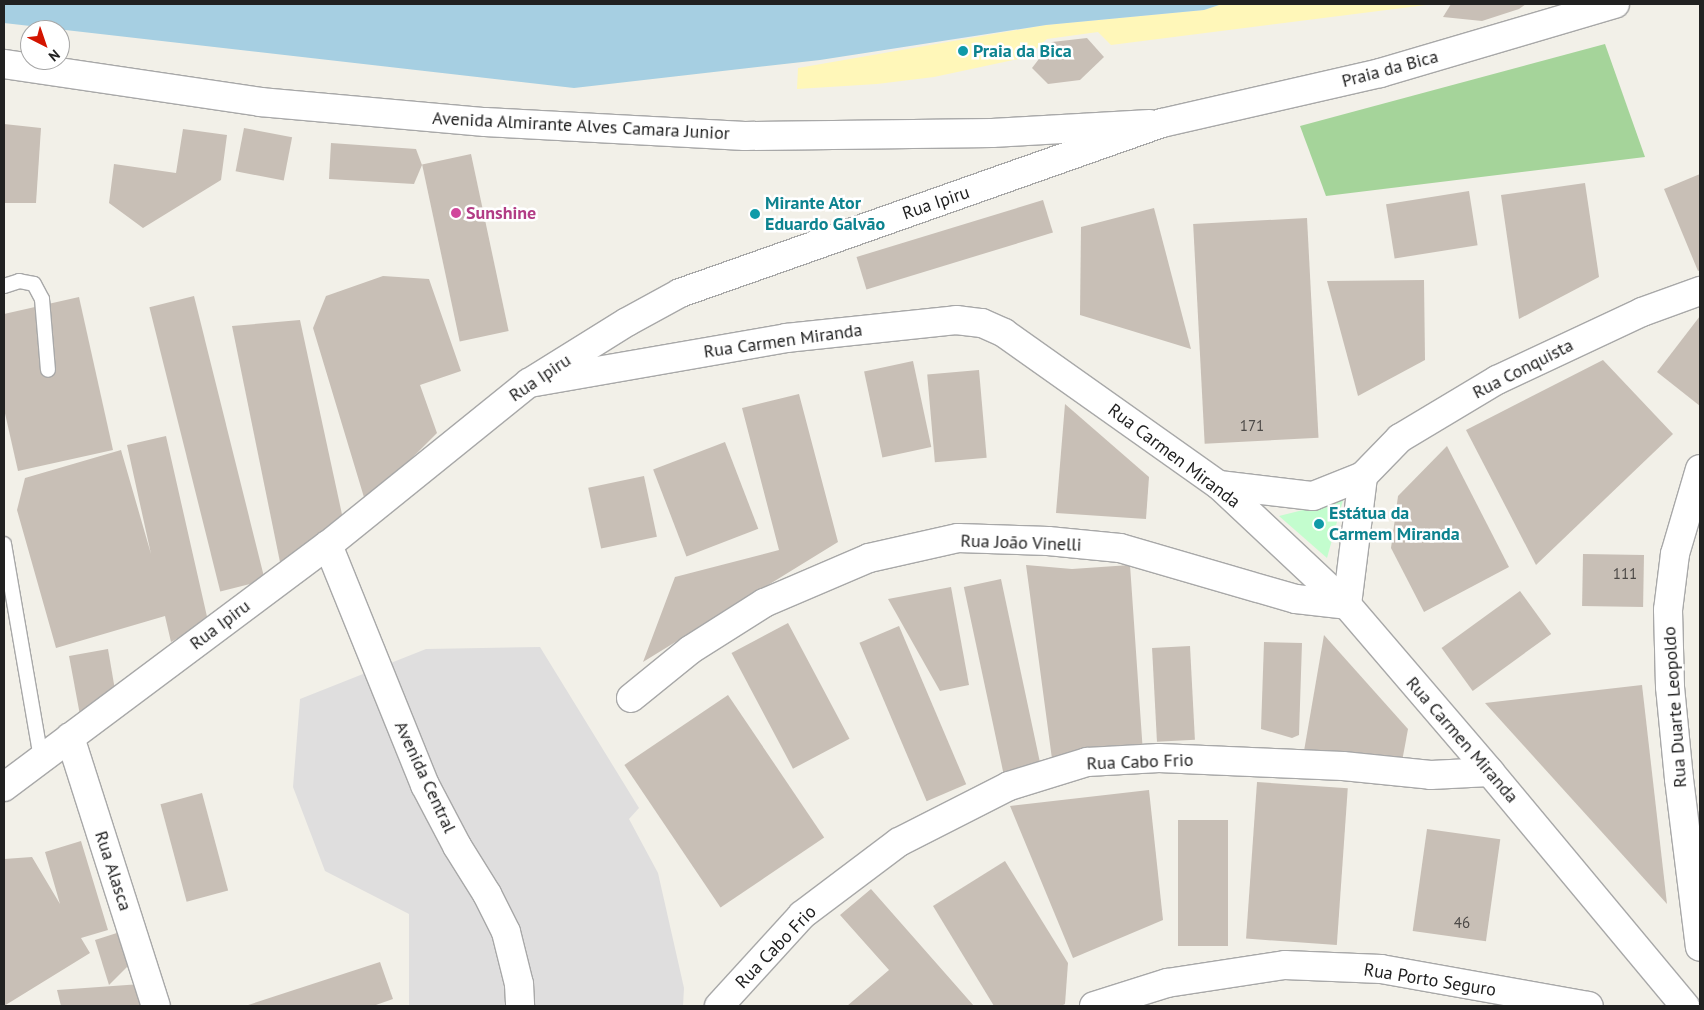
<!DOCTYPE html>
<html>
<head>
<meta charset="utf-8">
<style>
	body { margin:0 }
	#map { position:relative; width:1704px; height:1010px; overflow:hidden; background:#f2f0e8; font-family:"PT Sans",sans-serif }
	div>[style] { position:absolute }
	.residential>* { inset:0; background:#dfdede }
	.forest>* { inset:0; background:#a5d49a }
	.sand>* { inset:0; background:#fff7b9 }
	.park>* { inset:0; background:#c3fdce }
	.water>* { inset:0; background:#a6cfe2 }
	.building>* { inset:0; background:#c8bfb6; transform-origin:0 0 }
	.roads { filter:drop-shadow(1px 0 #a8a8a8) drop-shadow(-1px 0 #a8a8a8) drop-shadow(0 1px #a8a8a8) drop-shadow(0 -1px #a8a8a8) }
	.service>* { height:14px; margin:-7px; padding:0 7px; transform-origin:7px; border-radius:7px; background:#fff }
	.minor>* { height:28px; margin:-14px; padding:0 14px; transform-origin:14px; border-radius:14px; background:#fff }
	.tertiary>* { height:28px; margin:-14px; padding:0 14px; transform-origin:14px; border-radius:14px; background:#fff }
	.dots>* { width:14px; height:14px; translate:-50% -50%; box-sizing:border-box; border:2px solid #fff; border-radius:50% }
	span { translate:-50% -50%; white-space:nowrap; text-align:center; line-height:1.15; -webkit-text-stroke:5px #fff; paint-order:stroke }
	.number-label { font-size:15px; color:#4b4846 }
	.number-label span { -webkit-text-stroke-width:0 }
	.culture-label { font-size:18px; color:#0d838f; font-weight:700 }
	.left { translate:0 -50%; text-align:left }
	.street-label { font-size:18px; color:#212121 }
	.hotel-label { font-size:18px; color:#b23c85; font-weight:700 }
	.frame { position:absolute; inset:0; border:5px solid #212121; pointer-events:none }
	.north { position:absolute; left:20px; top:20px; width:50px; height:50px; box-sizing:border-box; background:#fff; border:1px solid #a6a6a6; border-radius:50%; rotate:139deg; font-size:14px; font-weight:700; line-height:20px; text-align:center; color:#212121 }
	.north::after { content:''; display:block; margin:auto; width:18px; height:22px; background:#d31400; clip-path:polygon(50% 0,100% 100%,50% 72%,0 100%) }
</style>
</head>
<body>
<div id="map">
	<div class="residential">
		<div style="clip-path:polygon(540px 647px,639px 808px,629px 819px,658px 873px,684px 988px,683px 1006px,409px 1006px,409px 914px,325px 871px,293px 787px,300px 699px,426px 649px)"></div>
	</div>
	<div class="forest">
		<div style="clip-path:polygon(1605px 44px,1645px 157px,1326px 196px,1300px 126px)"></div>
	</div>
	<div class="sand">
		<div style="clip-path:polygon(1222px 4px,1434px 4px,1111px 45px,1098px 32px,1047px 39px,1027px 57px,934px 77px,877px 84px,797px 89px,798px 68px,1046px 25px,1204px 10px)"></div>
	</div>
	<div class="park">
		<div style="clip-path:polygon(1343px 500px,1327px 558px,1279px 516px)"></div>
	</div>
	<div class="water">
		<div style="clip-path:polygon(4px 4px,1222px 4px,1204px 10px,1046px 25px,820px 60px,574px 88px,4px 23px)"></div>
	</div>
	<div class="building">
		<div style="clip-path:polygon(1451px 4px,1526px 4px,1519px 9px,1482px 21px,1443px 17px)"></div>
		<div style="clip-path:polygon(1087px 38px,1104px 57px,1080px 80px,1048px 84px,1032px 68px,1052px 42px)"></div>
		<div style="clip-path:polygon(4px 124px,41px 128px,36px 203px,4px 203px)"></div>
		<div style="left:244px;top:128px;width:49px;height:44px;rotate:11deg"></div>
		<div style="clip-path:polygon(183px 129px,227px 135px,221px 180px,143px 228px,109px 203px,114px 164px,176px 173px)"></div>
		<div style="clip-path:polygon(331px 143px,416px 149px,422px 165px,414px 184px,329px 179px)"></div>
		<div style="left:471px;top:154px;width:181px;height:50px;rotate:78deg"></div>
		<div style="clip-path:polygon(1700px 174px,1700px 270px,1698px 271px,1664px 189px)"></div>
		<div style="clip-path:polygon(1585px 183px,1599px 277px,1519px 319px,1501px 195px)"></div>
		<div style="left:1469px;top:191px;width:55px;height:84px;rotate:81deg"></div>
		<div style="left:1043px;top:200px;width:34px;height:195px;rotate:73deg"></div>
		<div style="clip-path:polygon(1154px 208px,1191px 349px,1080px 315px,1081px 227px)"></div>
		<div style="left:1307px;top:218px;width:220px;height:114px;rotate:87deg"></div>
		<div style="clip-path:polygon(383px 276px,429px 279px,461px 371px,420px 385px,437px 433px,366px 504px,313px 328px,326px 296px)"></div>
		<div style="clip-path:polygon(1424px 280px,1425px 360px,1358px 396px,1327px 281px)"></div>
		<div style="left:194px;top:296px;width:293px;height:46px;rotate:76deg"></div>
		<div style="clip-path:polygon(79px 297px,113px 450px,18px 471px,4px 409px,4px 314px)"></div>
		<div style="clip-path:polygon(1700px 316px,1700px 406px,1657px 372px)"></div>
		<div style="clip-path:polygon(300px 320px,343px 519px,281px 567px,232px 326px)"></div>
		<div style="clip-path:polygon(1603px 360px,1673px 434px,1536px 565px,1466px 430px)"></div>
		<div style="left:913px;top:361px;width:88px;height:50px;rotate:78deg"></div>
		<div style="left:979px;top:370px;width:88px;height:52px;rotate:85deg"></div>
		<div style="clip-path:polygon(799px 394px,838px 542px,643px 662px,675px 577px,779px 550px,742px 408px)"></div>
		<div style="clip-path:polygon(1065px 404px,1149px 477px,1146px 519px,1056px 513px)"></div>
		<div style="clip-path:polygon(166px 436px,208px 621px,171px 642px,165px 616px,56px 648px,17px 510px,25px 478px,121px 450px,151px 554px,127px 445px)"></div>
		<div style="left:725px;top:442px;width:93px;height:77px;rotate:69deg"></div>
		<div style="clip-path:polygon(1447px 446px,1509px 567px,1424px 612px,1391px 548px,1398px 496px)"></div>
		<div style="left:644px;top:476px;width:62px;height:57px;rotate:78deg"></div>
		<div style="left:1583px;top:554px;width:61px;height:52px;rotate:1deg"></div>
		<div style="clip-path:polygon(1026px 565px,1072px 569px,1130px 565px,1143px 753px,1052px 759px)"></div>
		<div style="left:1001px;top:579px;width:191px;height:38px;rotate:78deg"></div>
		<div style="clip-path:polygon(951px 587px,969px 685px,940px 691px,888px 599px)"></div>
		<div style="left:1520px;top:591px;width:53px;height:97px;rotate:54deg"></div>
		<div style="left:788px;top:623px;width:131px;height:64px;rotate:62deg"></div>
		<div style="left:899px;top:626px;width:172px;height:43px;rotate:67deg"></div>
		<div style="clip-path:polygon(1324px 635px,1408px 729px,1401px 767px,1304px 751px)"></div>
		<div style="clip-path:polygon(1264px 642px,1302px 643px,1299px 735px,1292px 738px,1261px 729px)"></div>
		<div style="left:1190px;top:646px;width:94px;height:38px;rotate:87deg"></div>
		<div style="clip-path:polygon(108px 649px,115px 690px,80px 715px,69px 656px)"></div>
		<div style="clip-path:polygon(1642px 685px,1667px 904px,1485px 703px)"></div>
		<div style="left:728px;top:695px;width:172px;height:125px;rotate:56deg"></div>
		<div style="left:1257px;top:782px;width:91px;height:157px;rotate:4deg"></div>
		<div style="clip-path:polygon(1149px 790px,1163px 920px,1073px 958px,1010px 806px)"></div>
		<div style="left:202px;top:793px;width:101px;height:43px;rotate:75deg"></div>
		<div style="left:1228px;top:820px;width:126px;height:50px;rotate:90deg"></div>
		<div style="left:1427px;top:829px;width:74px;height:103px;rotate:8deg"></div>
		<div style="clip-path:polygon(81px 841px,108px 930px,81px 938px,90px 953px,4px 1006px,4px 859px,32px 857px,60px 904px,45px 852px)"></div>
		<div style="clip-path:polygon(1005px 861px,1068px 963px,1065px 1004px,1061px 1006px,994px 1006px,933px 906px)"></div>
		<div style="clip-path:polygon(871px 889px,974px 1006px,847px 1006px,889px 970px,840px 915px)"></div>
		<div style="clip-path:polygon(120px 932px,130px 964px,109px 985px,95px 940px)"></div>
		<div style="clip-path:polygon(380px 962px,393px 999px,373px 1006px,245px 1006px)"></div>
		<div style="clip-path:polygon(141px 984px,142px 1006px,61px 1006px,57px 990px)"></div>
	</div>
	<div class="roads">
		<div class="service">
			<div style="left:4px;top:286px;width:16px;rotate:-18deg"></div>
			<div style="left:19px;top:281px;width:15px;rotate:11deg"></div>
			<div style="left:34px;top:284px;width:17px;rotate:62deg"></div>
			<div style="left:42px;top:299px;width:71px;rotate:85.2deg"></div>
			<div style="left:4px;top:544px;width:217px;rotate:80.2deg"></div>
		</div>
		<div class="minor">
			<div style="left:4px;top:64px;width:259px;rotate:8.4deg"></div>
			<div style="left:260px;top:102px;width:226px;rotate:5.1deg"></div>
			<div style="left:485px;top:122px;width:260px;rotate:3.1deg"></div>
			<div style="left:745px;top:136px;width:247px;rotate:-0.7deg"></div>
			<div style="left:992px;top:133px;width:158px;rotate:-3.3deg"></div>
			<div style="left:529px;top:383px;width:261px;rotate:-9.9deg"></div>
			<div style="left:786px;top:338px;width:171px;rotate:-6deg"></div>
			<div style="left:956px;top:320px;width:26px;rotate:7deg"></div>
			<div style="left:982px;top:323px;width:24px;rotate:24deg"></div>
			<div style="left:1004px;top:333px;width:263px;rotate:35.3deg"></div>
			<div style="left:1219px;top:485px;width:175px;rotate:43.2deg"></div>
			<div style="left:1347px;top:605px;width:220px;rotate:49.4deg"></div>
			<div style="left:1490px;top:772px;width:305px;rotate:50.2deg"></div>
			<div style="left:1700px;top:469px;width:89px;rotate:106.4deg"></div>
			<div style="left:1675px;top:554px;width:56px;rotate:97.1deg"></div>
			<div style="left:1668px;top:610px;width:77px;rotate:88.5deg"></div>
			<div style="left:1670px;top:687px;width:92px;rotate:84.4deg"></div>
			<div style="left:1679px;top:779px;width:169px;rotate:82.9deg"></div>
			<div style="left:1219px;top:485px;width:95px;rotate:6.7deg"></div>
			<div style="left:1313px;top:496px;width:54px;rotate:-21.8deg"></div>
			<div style="left:1363px;top:476px;width:53px;rotate:-45.8deg"></div>
			<div style="left:1400px;top:438px;width:113px;rotate:-30.9deg"></div>
			<div style="left:1497px;top:380px;width:160px;rotate:-25.1deg"></div>
			<div style="left:1642px;top:312px;width:62px;rotate:-19.9deg"></div>
			<div style="left:328px;top:545px;width:259px;rotate:68deg"></div>
			<div style="left:425px;top:785px;width:69px;rotate:62.3deg"></div>
			<div style="left:457px;top:846px;width:57px;rotate:58deg"></div>
			<div style="left:487px;top:894px;width:42px;rotate:63.4deg"></div>
			<div style="left:506px;top:932px;width:54px;rotate:76deg"></div>
			<div style="left:519px;top:984px;width:22px;rotate:87deg"></div>
			<div style="left:631px;top:698px;width:76px;rotate:-39.1deg"></div>
			<div style="left:690px;top:650px;width:88px;rotate:-32.4deg"></div>
			<div style="left:764px;top:603px;width:114px;rotate:-23.2deg"></div>
			<div style="left:869px;top:558px;width:91px;rotate:-12.7deg"></div>
			<div style="left:958px;top:538px;width:90px;rotate:1.9deg"></div>
			<div style="left:1048px;top:541px;width:72px;rotate:5.6deg"></div>
			<div style="left:1120px;top:548px;width:183px;rotate:16.2deg"></div>
			<div style="left:1296px;top:599px;width:51px;rotate:6.7deg"></div>
			<div style="left:1347px;top:605px;width:130px;rotate:-82.9deg"></div>
			<div style="left:70px;top:737px;width:282px;rotate:72.3deg"></div>
			<div style="left:719px;top:1006px;width:123px;rotate:-47.6deg"></div>
			<div style="left:802px;top:915px;width:121px;rotate:-37deg"></div>
			<div style="left:899px;top:842px;width:123px;rotate:-27deg"></div>
			<div style="left:1009px;top:786px;width:82px;rotate:-17.1deg"></div>
			<div style="left:1087px;top:762px;width:72px;rotate:-3.2deg"></div>
			<div style="left:1159px;top:758px;width:184px;rotate:2.5deg"></div>
			<div style="left:1343px;top:766px;width:88px;rotate:5.8deg"></div>
			<div style="left:1431px;top:775px;width:59px;rotate:-2.9deg"></div>
			<div style="left:1094px;top:1006px;width:77px;rotate:-17.5deg"></div>
			<div style="left:1167px;top:983px;width:119px;rotate:-8.7deg"></div>
			<div style="left:1285px;top:965px;width:96px;rotate:2.4deg"></div>
			<div style="left:1381px;top:969px;width:211px;rotate:10.1deg"></div>
		</div>
		<div class="tertiary">
			<div style="left:4px;top:787px;width:404px;rotate:-36.8deg"></div>
			<div style="left:328px;top:545px;width:258px;rotate:-38.9deg"></div>
			<div style="left:529px;top:383px;width:115px;rotate:-31.9deg"></div>
			<div style="left:627px;top:322px;width:60px;rotate:-28.7deg"></div>
			<div style="left:680px;top:293px;width:511px;rotate:-19.43deg"></div>
			<div style="left:1162px;top:123px;width:224px;rotate:-12.9deg"></div>
			<div style="left:1380px;top:73px;width:245px;rotate:-16.4deg"></div>
		</div>
	</div>
	<div class="dots">
		<div style="left:963px;top:51px;background:#0f9aa8"></div>
		<div style="left:456px;top:213px;background:#d1479c"></div>
		<div style="left:755px;top:214px;background:#0f9aa8"></div>
		<div style="left:1319px;top:524px;background:#0f9aa8"></div>
	</div>
	<div class="number-label">
		<span style="left:1252px;top:426px">171</span>
		<span style="left:1625px;top:574px">111</span>
		<span style="left:1462px;top:923px">46</span>
	</div>
	<div class="culture-label">
		<span class="left" style="left:973px;top:51px">Praia da Bica</span>
		<span class="left" style="left:765px;top:214px">Mirante Ator<br>Eduardo Galvão</span>
		<span class="left" style="left:1329px;top:524px">Estátua da<br>Carmem Miranda</span>
	</div>
	<div class="street-label">
		<span style="left:1390px;top:69px;rotate:-15deg">Praia da Bica</span>
		<span style="left:581px;top:126px;rotate:3deg">Avenida Almirante Alves Camara Junior</span>
		<span style="left:936px;top:203px;rotate:-19deg">Rua Ipiru</span>
		<span style="left:783px;top:341px;rotate:-8deg">Rua Carmen Miranda</span>
		<span style="left:1523px;top:369px;rotate:-27deg">Rua Conquista</span>
		<span style="left:540px;top:378px;rotate:-34deg">Rua Ipiru</span>
		<span style="left:1174px;top:456px;rotate:37deg">Rua Carmen Miranda</span>
		<span style="left:1021px;top:543px;rotate:2deg">Rua João Vinelli</span>
		<span style="left:220px;top:625px;rotate:-37deg">Rua Ipiru</span>
		<span style="left:1675px;top:707px;rotate:-94deg">Rua Duarte Leopoldo</span>
		<span style="left:1462px;top:740px;rotate:49deg">Rua Carmen Miranda</span>
		<span style="left:1140px;top:762px;rotate:-2deg">Rua Cabo Frio</span>
		<span style="left:425px;top:777px;rotate:65deg">Avenida Central</span>
		<span style="left:113px;top:871px;rotate:72deg">Rua Alasca</span>
		<span style="left:776px;top:947px;rotate:-46deg">Rua Cabo Frio</span>
		<span style="left:1430px;top:980px;rotate:9deg">Rua Porto Seguro</span>
	</div>
	<div class="hotel-label">
		<span class="left" style="left:466px;top:213px">Sunshine</span>
	</div>
	<div class="frame"></div>
	<div class="north">N</div>
</div>
</body>
</html>
